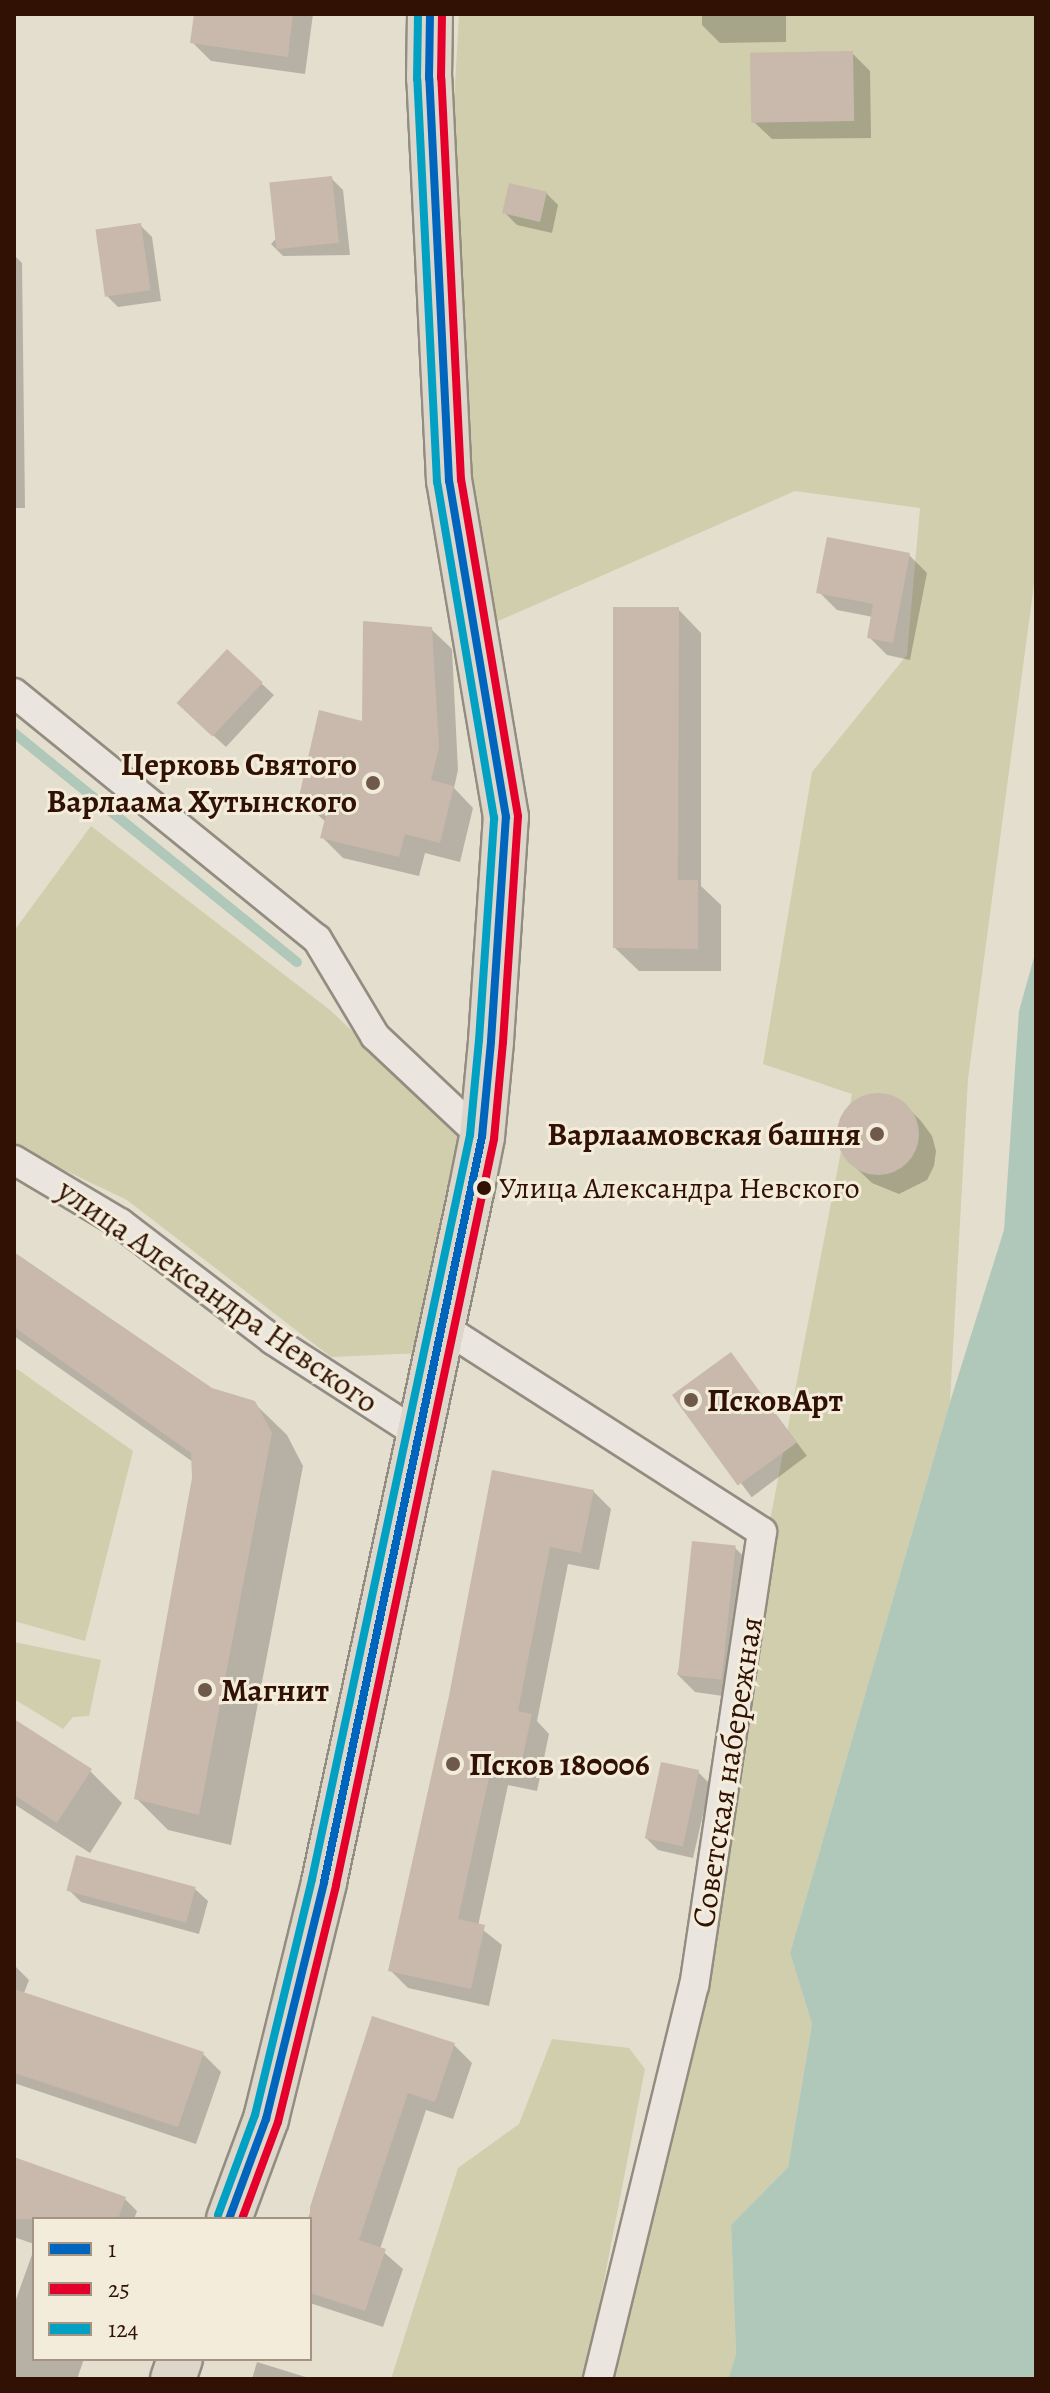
<!DOCTYPE html>
<html>
<head>
<meta charset="utf-8">
<style>
	body { margin:0 }
	#map { position:relative; width:1050px; height:2393px; overflow:hidden; background:#e4dece; font-family:Alegreya,serif }
	div>[style] { position:absolute }
	.green>* { inset:0; background:#d0ceac }
	.water>* { inset:0; background:#b0c8ba }
	.shadow>* { inset:0; background:#0003; transform-origin:0 0 }
	.stream>* { height:10px; margin:-5px; padding:0 5px; transform-origin:5px; border-radius:5px; background:#b0c8ba }
	.building>* { inset:0; background:#c8b9ac; transform-origin:0 0 }
	.round { border-radius:50% }
	.roads { filter:drop-shadow(2px 0 #938c81) drop-shadow(-2px 0 #938c81) drop-shadow(0 2px #938c81) drop-shadow(0 -2px #938c81) }
	.street>* { height:28px; margin:-14px; padding:0 14px; transform-origin:14px; border-radius:14px; background:#eae6df }
	.primary>* { height:44px; margin:-22px; padding:0 22px; transform-origin:22px; border-radius:22px; background:#ddd6ca }
	.bus-1>* { height:8px; margin:-4px; padding:0 4px; transform-origin:4px; border-radius:4px; background:#0065bd }
	.bus-2>* { height:8px; margin:-4px; padding:0 4px; transform-origin:4px; border-radius:4px; background:#e4002b }
	.bus-3>* { height:8px; margin:-4px; padding:0 4px; transform-origin:4px; border-radius:4px; background:#02a1c4 }
	.dots>* { width:22px; height:22px; translate:-50% -50%; box-sizing:border-box; border:4px solid #f3ecda; border-radius:50% }
	span { translate:-50% -50%; white-space:nowrap; text-align:center; line-height:1.15; -webkit-text-stroke:6px #f3ecda; paint-order:stroke }
	.bus-label { font-size:30px; color:#301104 }
	.left { translate:0 -50%; text-align:left }
	.poi-label { font-size:32px; color:#301104; font-weight:700 }
	.right { translate:-100% -50%; text-align:right }
	.street-label { font-size:32px; color:#301104 }
	.frame { position:absolute; inset:0; border:16px solid #301104; pointer-events:none }
	.legend { position:absolute; left:32px; top:2217px; width:280px; height:144px; box-sizing:border-box; background:#f3ecda; border:2px solid #a59484; margin:0; padding:10px 14px; list-style:none; font-size:24px; color:#301104 }
	.legend li { display:flex; align-items:center; gap:16px; height:40px }
	.legend b { width:40px; border:2px solid #a59484 }
</style>
</head>
<body>
<div id="map">
	<div class="green">
		<div style="clip-path:polygon(459px 14px,1036px 14px,1036px 569px,968px 1079px,950px 1402px,790px 1953px,812px 2024px,788px 2167px,731px 2225px,736px 2354px,728px 2379px,605px 2379px,852px 1094px,763px 1064px,812px 772px,907px 655px,920px 508px,795px 491px,489px 625px,463px 461px,449px 193px)"></div>
		<div style="clip-path:polygon(91px 826px,330px 1010px,469px 1141px,422px 1353px,331px 1357px,127px 1200px,14px 1146px,14px 931px)"></div>
		<div style="clip-path:polygon(17px 1369px,133px 1451px,85px 1641px,14px 1621px,14px 1373px)"></div>
		<div style="clip-path:polygon(14px 1642px,101px 1660px,89px 1716px,73px 1717px,63px 1729px,14px 1699px)"></div>
		<div style="clip-path:polygon(552px 2039px,629px 2048px,645px 2069px,585px 2379px,391px 2379px,458px 2168px,519px 2124px)"></div>
	</div>
	<div class="water">
		<div style="clip-path:polygon(1036px 950px,1036px 2379px,728px 2379px,736px 2354px,731px 2225px,788px 2167px,812px 2024px,790px 1953px,950px 1402px,1004px 1230px,1019px 1011px)"></div>
	</div>
	<div class="shadow">
		<div style="clip-path:polygon(196px 14px,313px 14px,305px 74px,211px 61px,193px 43px)"></div>
		<div style="clip-path:polygon(702px 14px,786px 14px,786px 42px,720px 43px,702px 25px)"></div>
		<div style="clip-path:polygon(852px 53px,870px 71px,871px 138px,772px 139px,753px 121px)"></div>
		<div style="clip-path:polygon(331px 178px,343px 190px,350px 255px,283px 256px,271px 244px)"></div>
		<div style="clip-path:polygon(546px 193px,558px 205px,552px 233px,517px 225px,504px 212px)"></div>
		<div style="clip-path:polygon(140px 225px,152px 237px,161px 301px,118px 307px,106px 295px)"></div>
		<div style="clip-path:polygon(14px 255px,22px 263px,25px 508px,14px 508px)"></div>
		<div style="clip-path:polygon(909px 555px,927px 573px,910px 660px,887px 655px,869px 637px,873px 617px,837px 610px,819px 592px)"></div>
		<div style="clip-path:polygon(678px 609px,701px 633px,701px 886px,721px 905px,721px 971px,639px 971px,615px 948px)"></div>
		<div style="clip-path:polygon(431px 629px,452px 649px,458px 770px,454px 788px,473px 808px,460px 862px,425px 853px,419px 876px,343px 858px,323px 838px,326px 822px,301px 800px,364px 723px)"></div>
		<div style="clip-path:polygon(227px 652px,274px 695px,226px 747px,191px 715px)"></div>
		<div style="clip-path:polygon(883px 1094px,902px 1102px,921px 1121px,932px 1136px,936px 1151px,934px 1166px,927px 1180px,899px 1194px,872px 1183px,853px 1165px,838px 1137px,847px 1109px,862px 1098px)"></div>
		<div style="clip-path:polygon(14px 1254px,212px 1390px,254px 1403px,287px 1435px,303px 1466px,231px 1845px,168px 1830px,136px 1798px,194px 1478px,193px 1462px,14px 1336px)"></div>
		<div style="left:731px;top:1355px;width:126px;height:69px;rotate:53deg"></div>
		<div style="clip-path:polygon(494px 1472px,593px 1491px,611px 1509px,599px 1570px,568px 1564px,537px 1721px,549px 1734px,537px 1791px,508px 1785px,478px 1926px,502px 1945px,489px 2006px,408px 1988px,390px 1970px,451px 1696px)"></div>
		<div style="clip-path:polygon(735px 1548px,754px 1566px,737px 1698px,695px 1692px,677px 1674px)"></div>
		<div style="clip-path:polygon(14px 1721px,90px 1771px,122px 1803px,90px 1853px,14px 1804px)"></div>
		<div style="clip-path:polygon(698px 1772px,710px 1784px,693px 1858px,658px 1850px,646px 1838px)"></div>
		<div style="clip-path:polygon(195px 1889px,208px 1901px,199px 1934px,81px 1902px,69px 1890px)"></div>
		<div style="clip-path:polygon(14px 1965px,29px 1980px,24px 1993px,203px 2054px,221px 2072px,196px 2144px,14px 2083px)"></div>
		<div style="clip-path:polygon(373px 2019px,454px 2045px,472px 2063px,453px 2119px,426px 2110px,380px 2249px,403px 2269px,383px 2327px,310px 2303px,308px 2219px)"></div>
		<div style="clip-path:polygon(14px 2159px,125px 2199px,137px 2211px,134px 2219px,34px 2219px,34px 2244px,14px 2237px)"></div>
		<div style="clip-path:polygon(34px 2249px,34px 2359px,84px 2359px,77px 2379px,14px 2379px,14px 2305px)"></div>
		<div style="clip-path:polygon(257px 2362px,312px 2379px,252px 2379px)"></div>
	</div>
	<div class="stream">
		<div style="left:14px;top:733px;width:364px;rotate:39deg"></div>
	</div>
	<div class="building">
		<div style="clip-path:polygon(194px 14px,293px 14px,288px 57px,190px 43px)"></div>
		<div style="left:853px;top:51px;width:70px;height:103px;rotate:89deg"></div>
		<div style="left:332px;top:176px;width:67px;height:63px;rotate:84deg"></div>
		<div style="left:509px;top:183px;width:39px;height:31px;rotate:13deg"></div>
		<div style="left:141px;top:223px;width:68px;height:46px;rotate:82deg"></div>
		<div style="clip-path:polygon(827px 537px,910px 553px,893px 643px,867px 638px,873px 604px,816px 593px)"></div>
		<div style="clip-path:polygon(613px 607px,679px 607px,678px 880px,698px 880px,698px 949px,613px 948px)"></div>
		<div style="clip-path:polygon(363px 621px,432px 627px,439px 748px,431px 780px,454px 786px,440px 843px,405px 834px,399px 857px,320px 838px,328px 808px,298px 801px,319px 710px,362px 721px)"></div>
		<div style="left:227px;top:649px;width:49px;height:74px;rotate:43deg"></div>
		<div class="round" style="left:837px;top:1093px;width:82px;height:82px"></div>
		<div style="clip-path:polygon(14px 1252px,212px 1388px,255px 1401px,272px 1433px,199px 1815px,134px 1799px,192px 1478px,191px 1453px,14px 1327px)"></div>
		<div style="left:731px;top:1352px;width:112px;height:73px;rotate:54deg"></div>
		<div style="clip-path:polygon(492px 1470px,594px 1490px,581px 1553px,550px 1547px,518px 1711px,532px 1714px,519px 1774px,491px 1768px,458px 1919px,485px 1925px,471px 1989px,388px 1971px,449px 1696px)"></div>
		<div style="left:692px;top:1541px;width:44px;height:135px;rotate:6deg"></div>
		<div style="clip-path:polygon(14px 1719px,92px 1769px,57px 1823px,14px 1795px)"></div>
		<div style="left:661px;top:1762px;width:39px;height:78px;rotate:12deg"></div>
		<div style="left:76px;top:1855px;width:124px;height:37px;rotate:15deg"></div>
		<div style="clip-path:polygon(14px 1989px,204px 2052px,178px 2127px,14px 2073px)"></div>
		<div style="clip-path:polygon(372px 2016px,455px 2043px,435px 2102px,408px 2093px,359px 2240px,386px 2249px,365px 2311px,310px 2293px,310px 2207px)"></div>
		<div style="clip-path:polygon(14px 2157px,126px 2197px,118px 2219px,14px 2219px)"></div>
	</div>
	<div class="roads">
		<div class="street">
			<div style="left:14px;top:693px;width:390px;rotate:39.1deg"></div>
			<div style="left:317px;top:939px;width:113px;rotate:59.1deg"></div>
			<div style="left:375px;top:1036px;width:147px;rotate:43.3deg"></div>
			<div style="left:14px;top:1160px;width:123px;rotate:30.7deg"></div>
			<div style="left:120px;top:1223px;width:193px;rotate:37.4deg"></div>
			<div style="left:273px;top:1340px;width:175px;rotate:32.9deg"></div>
			<div style="left:443px;top:1327px;width:379px;rotate:32.7deg"></div>
			<div style="left:762px;top:1532px;width:458px;rotate:98.5deg"></div>
			<div style="left:694px;top:1985px;width:406px;rotate:103.7deg"></div>
		</div>
		<div class="primary">
			<div style="left:229px;top:2219px;width:107px;rotate:-69.7deg"></div>
			<div style="left:266px;top:2119px;width:244px;rotate:-76.2deg"></div>
			<div style="left:324px;top:1882px;width:705px;rotate:-77.97deg"></div>
			<div style="left:471px;top:1192px;width:56px;rotate:-78.7deg"></div>
			<div style="left:482px;top:1137px;width:96px;rotate:-84.6deg"></div>
			<div style="left:491px;top:1041px;width:225px;rotate:-86.2deg"></div>
			<div style="left:506px;top:817px;width:341px;rotate:-99.6deg"></div>
			<div style="left:449px;top:481px;width:403px;rotate:-92.8deg"></div>
			<div style="left:429px;top:78px;width:64px;rotate:-89.1deg"></div>
			<div style="left:173px;top:2379px;width:21px;rotate:-71deg"></div>
		</div>
	</div>
	<div class="bus-1">
		<div style="left:229px;top:2219px;width:107px;rotate:-69.7deg"></div>
		<div style="left:266px;top:2119px;width:244px;rotate:-76.2deg"></div>
		<div style="left:324px;top:1882px;width:762px;rotate:-78.03deg"></div>
		<div style="left:482px;top:1137px;width:96px;rotate:-84.6deg"></div>
		<div style="left:491px;top:1041px;width:225px;rotate:-86.2deg"></div>
		<div style="left:506px;top:817px;width:341px;rotate:-99.6deg"></div>
		<div style="left:449px;top:481px;width:403px;rotate:-92.8deg"></div>
		<div style="left:429px;top:78px;width:64px;rotate:-89.1deg"></div>
	</div>
	<div class="bus-2">
		<div style="left:242px;top:2219px;width:103px;rotate:-69.6deg"></div>
		<div style="left:278px;top:2122px;width:244px;rotate:-76.2deg"></div>
		<div style="left:336px;top:1885px;width:763px;rotate:-78.04deg"></div>
		<div style="left:494px;top:1139px;width:97px;rotate:-84.7deg"></div>
		<div style="left:503px;top:1042px;width:226px;rotate:-86.2deg"></div>
		<div style="left:518px;top:816px;width:341px;rotate:-99.6deg"></div>
		<div style="left:461px;top:480px;width:402px;rotate:-92.8deg"></div>
		<div style="left:441px;top:78px;width:64px;rotate:-89.1deg"></div>
	</div>
	<div class="bus-3">
		<div style="left:218px;top:2215px;width:107px;rotate:-69.7deg"></div>
		<div style="left:255px;top:2115px;width:243px;rotate:-76.4deg"></div>
		<div style="left:312px;top:1879px;width:761px;rotate:-78.01deg"></div>
		<div style="left:470px;top:1135px;width:95px;rotate:-84.6deg"></div>
		<div style="left:479px;top:1040px;width:223px;rotate:-86.1deg"></div>
		<div style="left:494px;top:818px;width:341px;rotate:-99.6deg"></div>
		<div style="left:437px;top:482px;width:403px;rotate:-92.8deg"></div>
		<div style="left:417px;top:79px;width:65px;rotate:-89.1deg"></div>
	</div>
	<div class="dots">
		<div style="left:373px;top:783px;background:#6f594b"></div>
		<div style="left:877px;top:1134px;background:#6f594b"></div>
		<div style="left:484px;top:1188px;background:#301104"></div>
		<div style="left:691px;top:1400px;background:#6f594b"></div>
		<div style="left:205px;top:1690px;background:#6f594b"></div>
		<div style="left:453px;top:1764px;background:#6f594b"></div>
	</div>
	<div class="bus-label">
		<span class="left" style="left:499px;top:1188px">Улица Александра Невского</span>
	</div>
	<div class="poi-label">
		<span class="right" style="left:357px;top:783px">Церковь Святого<br>Варлаама Хутынского</span>
		<span class="right" style="left:861px;top:1134px">Варлаамовская башня</span>
		<span class="left" style="left:707px;top:1400px">ПсковАрт</span>
		<span class="left" style="left:221px;top:1690px">Магнит</span>
		<span class="left" style="left:469px;top:1764px">Псков 180006</span>
	</div>
	<div class="street-label">
		<span style="left:218px;top:1296px;rotate:35deg">улица Александра Невского</span>
		<span style="left:727px;top:1772px;rotate:-81deg">Советская набережная</span>
	</div>
	<div class="frame"></div>
	<ul class="legend">
	<li><b style="height:10px;background:#0065bd"></b>1</li>
	<li><b style="height:10px;background:#e4002b"></b>25</li>
	<li><b style="height:10px;background:#02a1c4"></b>124</li>
	</ul>
</div>
</body>
</html>
